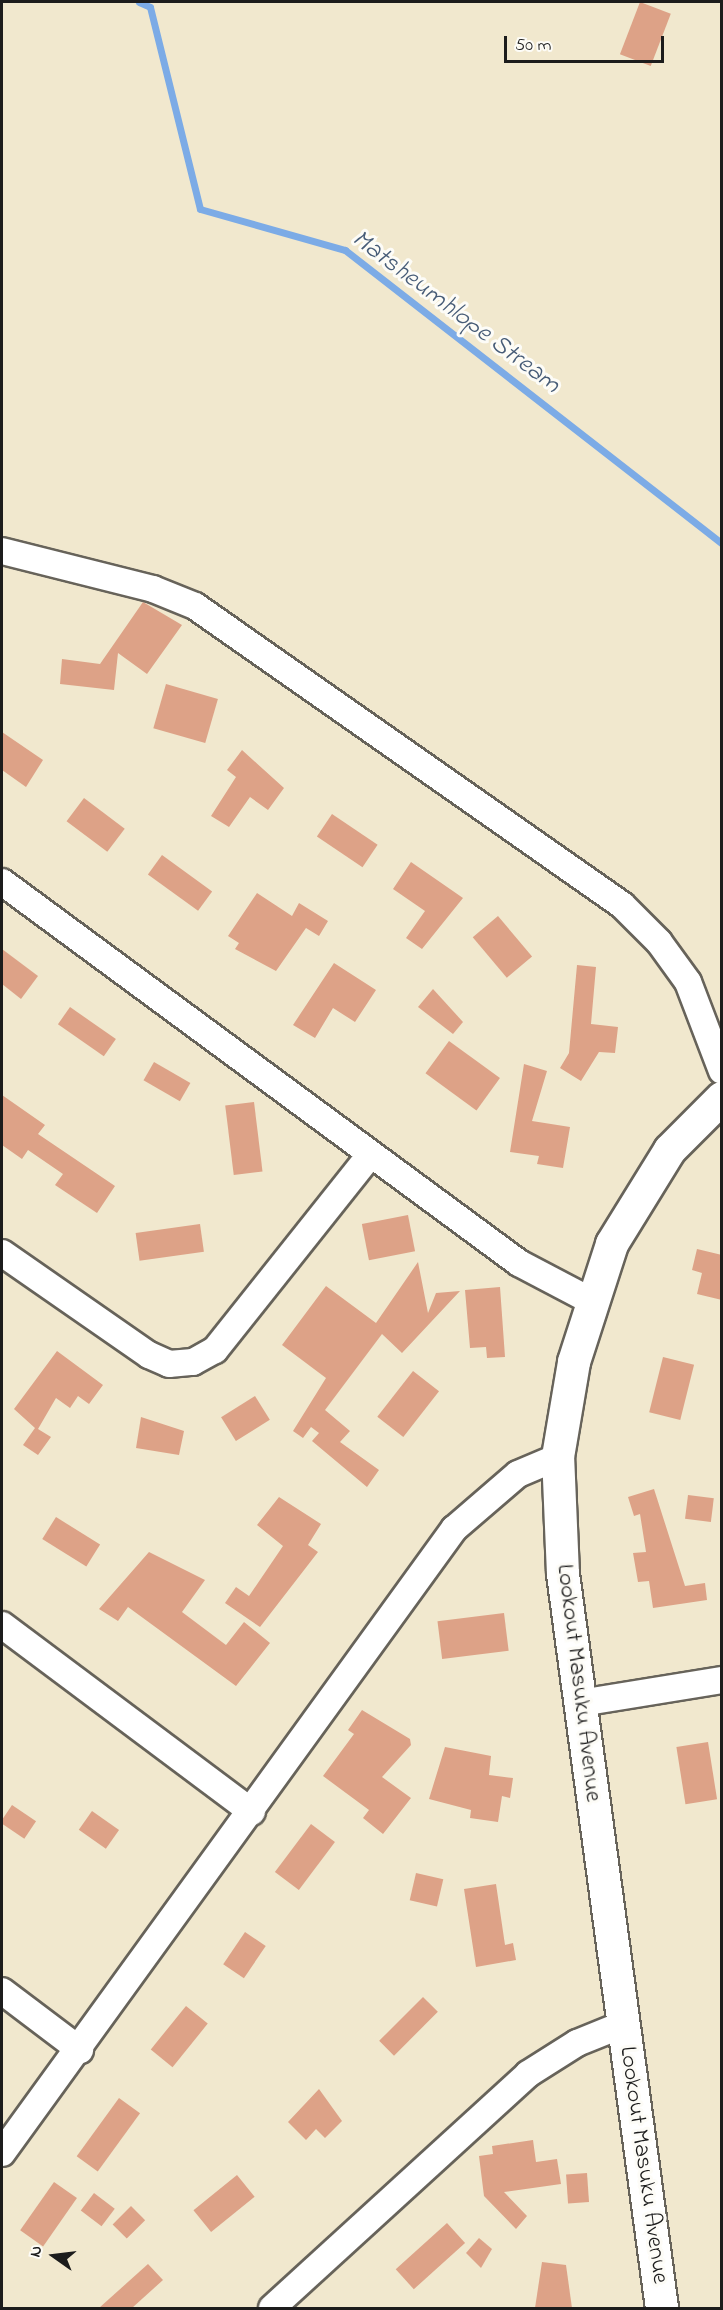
<!DOCTYPE html>
<html>
<head>
<meta charset="utf-8">
<style>
	body { margin:0 }
	#map { position:relative; width:723px; height:2310px; overflow:hidden; background:#f1e8ce; font-family:"Indie Flower",sans-serif }
	div>[style] { position:absolute }
	.stream>* { height:7px; margin:-3.5px; padding:0 3.5px; transform-origin:3.5px; border-radius:3.5px; background:#7cabe6 }
	.building>* { inset:0; background:#dda287; transform-origin:0 0 }
	.roads { filter:drop-shadow(2px 0 #67635a) drop-shadow(-2px 0 #67635a) drop-shadow(0 2px #67635a) drop-shadow(0 -2px #67635a) }
	.minor>* { height:26px; margin:-13px; padding:0 13px; transform-origin:13px; border-radius:13px; background:#fff }
	.tertiary>* { height:32px; margin:-16px; padding:0 16px; transform-origin:16px; border-radius:16px; background:#fff }
	span { translate:-50% -50%; white-space:nowrap; text-align:center; line-height:1.15; -webkit-text-stroke:6px #fdfcf7; paint-order:stroke }
	.street-label { font-size:24px; color:#1c1c1c }
	.water-label { font-size:26px; color:#475c77; font-style:italic }
	.frame { position:absolute; inset:0; border:3px solid #1c1c1c; pointer-events:none }
	.north { position:absolute; left:24px; top:2226px; width:60px; height:60px; -webkit-text-stroke:4px #fdfcf7; paint-order:stroke; rotate:284deg; font-size:16px; font-weight:700; line-height:24px; text-align:center; color:#1c1c1c }
	.north::after { content:''; display:block; margin:auto; width:21px; height:27px; background:#1c1c1c; clip-path:polygon(50% 0,100% 100%,50% 72%,0 100%) }
	.scale { position:absolute; left:504px; top:36px; width:160px; height:27px; box-sizing:border-box; border:3px solid #1c1c1c; border-top:0; padding-left:8px; font-size:18px; line-height:21px; white-space:nowrap; color:#1c1c1c; -webkit-text-stroke:4px #fdfcf7; paint-order:stroke }
</style>
</head>
<body>
<div id="map">
	<div class="stream">
		<div style="left:139px;top:2px;width:12px;rotate:24deg"></div>
		<div style="left:150px;top:7px;width:208px;rotate:76.1deg"></div>
		<div style="left:200px;top:209px;width:151px;rotate:15.8deg"></div>
		<div style="left:345px;top:250px;width:478px;rotate:37.9deg"></div>
	</div>
	<div class="building">
		<div style="left:640px;top:2px;width:33px;height:56px;rotate:21deg"></div>
		<div style="clip-path:polygon(143px 602px,182px 625px,147px 674px,118px 653px,114px 690px,60px 684px,62px 659px,100px 664px)"></div>
		<div style="left:166px;top:684px;width:54px;height:46px;rotate:16deg"></div>
		<div style="clip-path:polygon(2px 732px,43px 760px,26px 787px,2px 770px)"></div>
		<div style="clip-path:polygon(242px 750px,284px 788px,268px 810px,250px 797px,229px 827px,211px 816px,236px 777px,227px 770px)"></div>
		<div style="left:84px;top:798px;width:51px;height:29px;rotate:37deg"></div>
		<div style="left:332px;top:814px;width:55px;height:27px;rotate:34deg"></div>
		<div style="left:162px;top:855px;width:62px;height:24px;rotate:36deg"></div>
		<div style="clip-path:polygon(411px 862px,463px 898px,422px 949px,406px 938px,425px 911px,393px 889px)"></div>
		<div style="clip-path:polygon(257px 893px,292px 916px,299px 903px,328px 921px,319px 936px,306px 928px,276px 971px,235px 949px,239px 943px,228px 936px)"></div>
		<div style="left:498px;top:916px;width:53px;height:33px;rotate:50deg"></div>
		<div style="clip-path:polygon(2px 949px,38px 976px,21px 999px,2px 984px)"></div>
		<div style="clip-path:polygon(334px 963px,376px 990px,355px 1022px,333px 1008px,315px 1038px,293px 1025px)"></div>
		<div style="clip-path:polygon(577px 965px,596px 967px,591px 1024px,618px 1027px,615px 1053px,599px 1052px,581px 1081px,560px 1068px,569px 1053px)"></div>
		<div style="clip-path:polygon(433px 989px,463px 1022px,453px 1034px,418px 1007px)"></div>
		<div style="left:70px;top:1007px;width:56px;height:21px;rotate:35deg"></div>
		<div style="left:449px;top:1041px;width:63px;height:40px;rotate:36deg"></div>
		<div style="left:154px;top:1062px;width:42px;height:21px;rotate:30deg"></div>
		<div style="clip-path:polygon(524px 1064px,547px 1071px,532px 1121px,570px 1127px,563px 1168px,537px 1164px,539px 1156px,510px 1152px)"></div>
		<div style="clip-path:polygon(2px 1095px,45px 1125px,38px 1134px,115px 1186px,97px 1213px,55px 1185px,63px 1174px,28px 1150px,22px 1159px,2px 1145px)"></div>
		<div style="left:254px;top:1102px;width:70px;height:29px;rotate:83deg"></div>
		<div style="left:408px;top:1215px;width:37px;height:47px;rotate:79deg"></div>
		<div style="left:200px;top:1224px;width:28px;height:65px;rotate:82deg"></div>
		<div style="clip-path:polygon(697px 1249px,722px 1255px,722px 1300px,697px 1294px,702px 1273px,692px 1270px)"></div>
		<div style="clip-path:polygon(418px 1262px,428px 1313px,436px 1293px,460px 1291px,402px 1353px,382px 1334px,325px 1410px,350px 1431px,340px 1442px,379px 1470px,367px 1487px,312px 1441px,319px 1433px,311px 1427px,303px 1438px,293px 1431px,326px 1378px,282px 1345px,326px 1286px,376px 1323px)"></div>
		<div style="clip-path:polygon(500px 1287px,505px 1357px,487px 1358px,486px 1347px,470px 1348px,465px 1290px)"></div>
		<div style="clip-path:polygon(57px 1351px,103px 1385px,89px 1404px,78px 1396px,70px 1408px,56px 1398px,38px 1429px,51px 1437px,38px 1455px,23px 1445px,35px 1428px,14px 1409px)"></div>
		<div style="left:663px;top:1357px;width:32px;height:57px;rotate:14deg"></div>
		<div style="left:413px;top:1371px;width:33px;height:58px;rotate:38deg"></div>
		<div style="left:255px;top:1396px;width:28px;height:40px;rotate:58deg"></div>
		<div style="clip-path:polygon(141px 1417px,184px 1431px,179px 1455px,136px 1448px)"></div>
		<div style="clip-path:polygon(654px 1489px,685px 1586px,705px 1583px,707px 1600px,653px 1608px,649px 1581px,638px 1582px,633px 1553px,646px 1552px,640px 1514px,634px 1516px,628px 1497px)"></div>
		<div style="left:688px;top:1495px;width:26px;height:24px;rotate:7deg"></div>
		<div style="clip-path:polygon(279px 1497px,321px 1524px,308px 1545px,318px 1552px,260px 1627px,225px 1603px,236px 1587px,249px 1596px,283px 1546px,257px 1525px)"></div>
		<div style="left:56px;top:1517px;width:52px;height:26px;rotate:32deg"></div>
		<div style="clip-path:polygon(149px 1552px,205px 1580px,182px 1612px,226px 1645px,244px 1622px,270px 1643px,236px 1686px,128px 1607px,118px 1621px,99px 1609px)"></div>
		<div style="left:504px;top:1613px;width:38px;height:67px;rotate:83deg"></div>
		<div style="clip-path:polygon(362px 1710px,410px 1739px,411px 1745px,382px 1777px,411px 1798px,383px 1834px,363px 1818px,369px 1810px,323px 1776px,354px 1734px,348px 1730px)"></div>
		<div style="left:708px;top:1742px;width:58px;height:32px;rotate:81deg"></div>
		<div style="clip-path:polygon(445px 1747px,491px 1756px,489px 1775px,513px 1778px,510px 1798px,502px 1796px,498px 1822px,470px 1818px,471px 1810px,429px 1799px)"></div>
		<div style="left:12px;top:1805px;width:29px;height:21px;rotate:34deg"></div>
		<div style="left:92px;top:1811px;width:33px;height:23px;rotate:35deg"></div>
		<div style="left:311px;top:1824px;width:30px;height:60px;rotate:37deg"></div>
		<div style="left:416px;top:1873px;width:28px;height:28px;rotate:13deg"></div>
		<div style="clip-path:polygon(496px 1884px,505px 1945px,513px 1943px,516px 1960px,476px 1967px,464px 1889px)"></div>
		<div style="left:245px;top:1932px;width:25px;height:39px;rotate:34deg"></div>
		<div style="left:423px;top:1997px;width:21px;height:62px;rotate:45deg"></div>
		<div style="left:186px;top:2006px;width:28px;height:56px;rotate:39deg"></div>
		<div style="clip-path:polygon(319px 2089px,342px 2121px,325px 2138px,316px 2129px,306px 2140px,288px 2122px)"></div>
		<div style="left:119px;top:2098px;width:26px;height:72px;rotate:36deg"></div>
		<div style="clip-path:polygon(533px 2140px,536px 2162px,557px 2159px,561px 2184px,504px 2192px,527px 2216px,516px 2229px,484px 2196px,479px 2156px,493px 2154px,492px 2146px)"></div>
		<div style="left:587px;top:2173px;width:29px;height:21px;rotate:86deg"></div>
		<div style="left:237px;top:2175px;width:28px;height:56px;rotate:51deg"></div>
		<div style="left:54px;top:2182px;width:28px;height:59px;rotate:35deg"></div>
		<div style="left:94px;top:2193px;width:26px;height:22px;rotate:37deg"></div>
		<div style="left:131px;top:2206px;width:20px;height:26px;rotate:45deg"></div>
		<div style="left:447px;top:2223px;width:27px;height:69px;rotate:48deg"></div>
		<div style="clip-path:polygon(479px 2238px,492px 2249px,481px 2268px,466px 2253px)"></div>
		<div style="clip-path:polygon(542px 2262px,566px 2265px,572px 2308px,535px 2308px)"></div>
		<div style="clip-path:polygon(148px 2264px,163px 2280px,132px 2308px,99px 2308px)"></div>
	</div>
	<div class="roads">
		<div class="minor">
			<div style="left:2px;top:551px;width:156px;rotate:14.1deg"></div>
			<div style="left:153px;top:589px;width:45px;rotate:22deg"></div>
			<div style="left:195px;top:606px;width:521px;rotate:35deg"></div>
			<div style="left:622px;top:905px;width:52px;rotate:45deg"></div>
			<div style="left:659px;top:942px;width:49px;rotate:54.1deg"></div>
			<div style="left:688px;top:982px;width:95px;rotate:69.1deg"></div>
			<div style="left:2px;top:882px;width:642px;rotate:36.39deg"></div>
			<div style="left:519px;top:1263px;width:81px;rotate:27.8deg"></div>
			<div style="left:2px;top:1253px;width:179px;rotate:34.8deg"></div>
			<div style="left:149px;top:1355px;width:22px;rotate:24deg"></div>
			<div style="left:169px;top:1364px;width:24px;rotate:-5deg"></div>
			<div style="left:193px;top:1362px;width:25px;rotate:-29deg"></div>
			<div style="left:215px;top:1350px;width:249px;rotate:-51.5deg"></div>
			<div style="left:2px;top:1625px;width:312px;rotate:36.8deg"></div>
			<div style="left:580px;top:1703px;width:144px;rotate:-9.2deg"></div>
			<div style="left:2px;top:1991px;width:98px;rotate:37.1deg"></div>
			<div style="left:2px;top:2153px;width:771px;rotate:-54.08deg"></div>
			<div style="left:454px;top:1529px;width:84px;rotate:-40.7deg"></div>
			<div style="left:518px;top:1474px;width:43px;rotate:-23deg"></div>
			<div style="left:272px;top:2308px;width:347px;rotate:-42.4deg"></div>
			<div style="left:528px;top:2074px;width:58px;rotate:-32.3deg"></div>
			<div style="left:577px;top:2043px;width:51px;rotate:-22deg"></div>
		</div>
		<div class="tertiary">
			<div style="left:662px;top:2308px;width:741px;rotate:-97.68deg"></div>
			<div style="left:563px;top:1574px;width:117px;rotate:-92.4deg"></div>
			<div style="left:558px;top:1457px;width:96px;rotate:-80.4deg"></div>
			<div style="left:574px;top:1362px;width:124px;rotate:-72.1deg"></div>
			<div style="left:612px;top:1244px;width:110px;rotate:-58.3deg"></div>
			<div style="left:670px;top:1150px;width:74px;rotate:-45deg"></div>
		</div>
	</div>
	<div class="street-label">
		<span style="left:578px;top:1683px;rotate:83deg">Lookout Masuku Avenue</span>
		<span style="left:643px;top:2165px;rotate:82deg">Lookout Masuku Avenue</span>
	</div>
	<div class="water-label">
		<span style="left:455px;top:313px;rotate:37deg">Matsheumhlope Stream</span>
	</div>
	<div class="frame"></div>
	<div class="north">N</div>
	<div class="scale">50 m</div>
</div>
</body>
</html>
